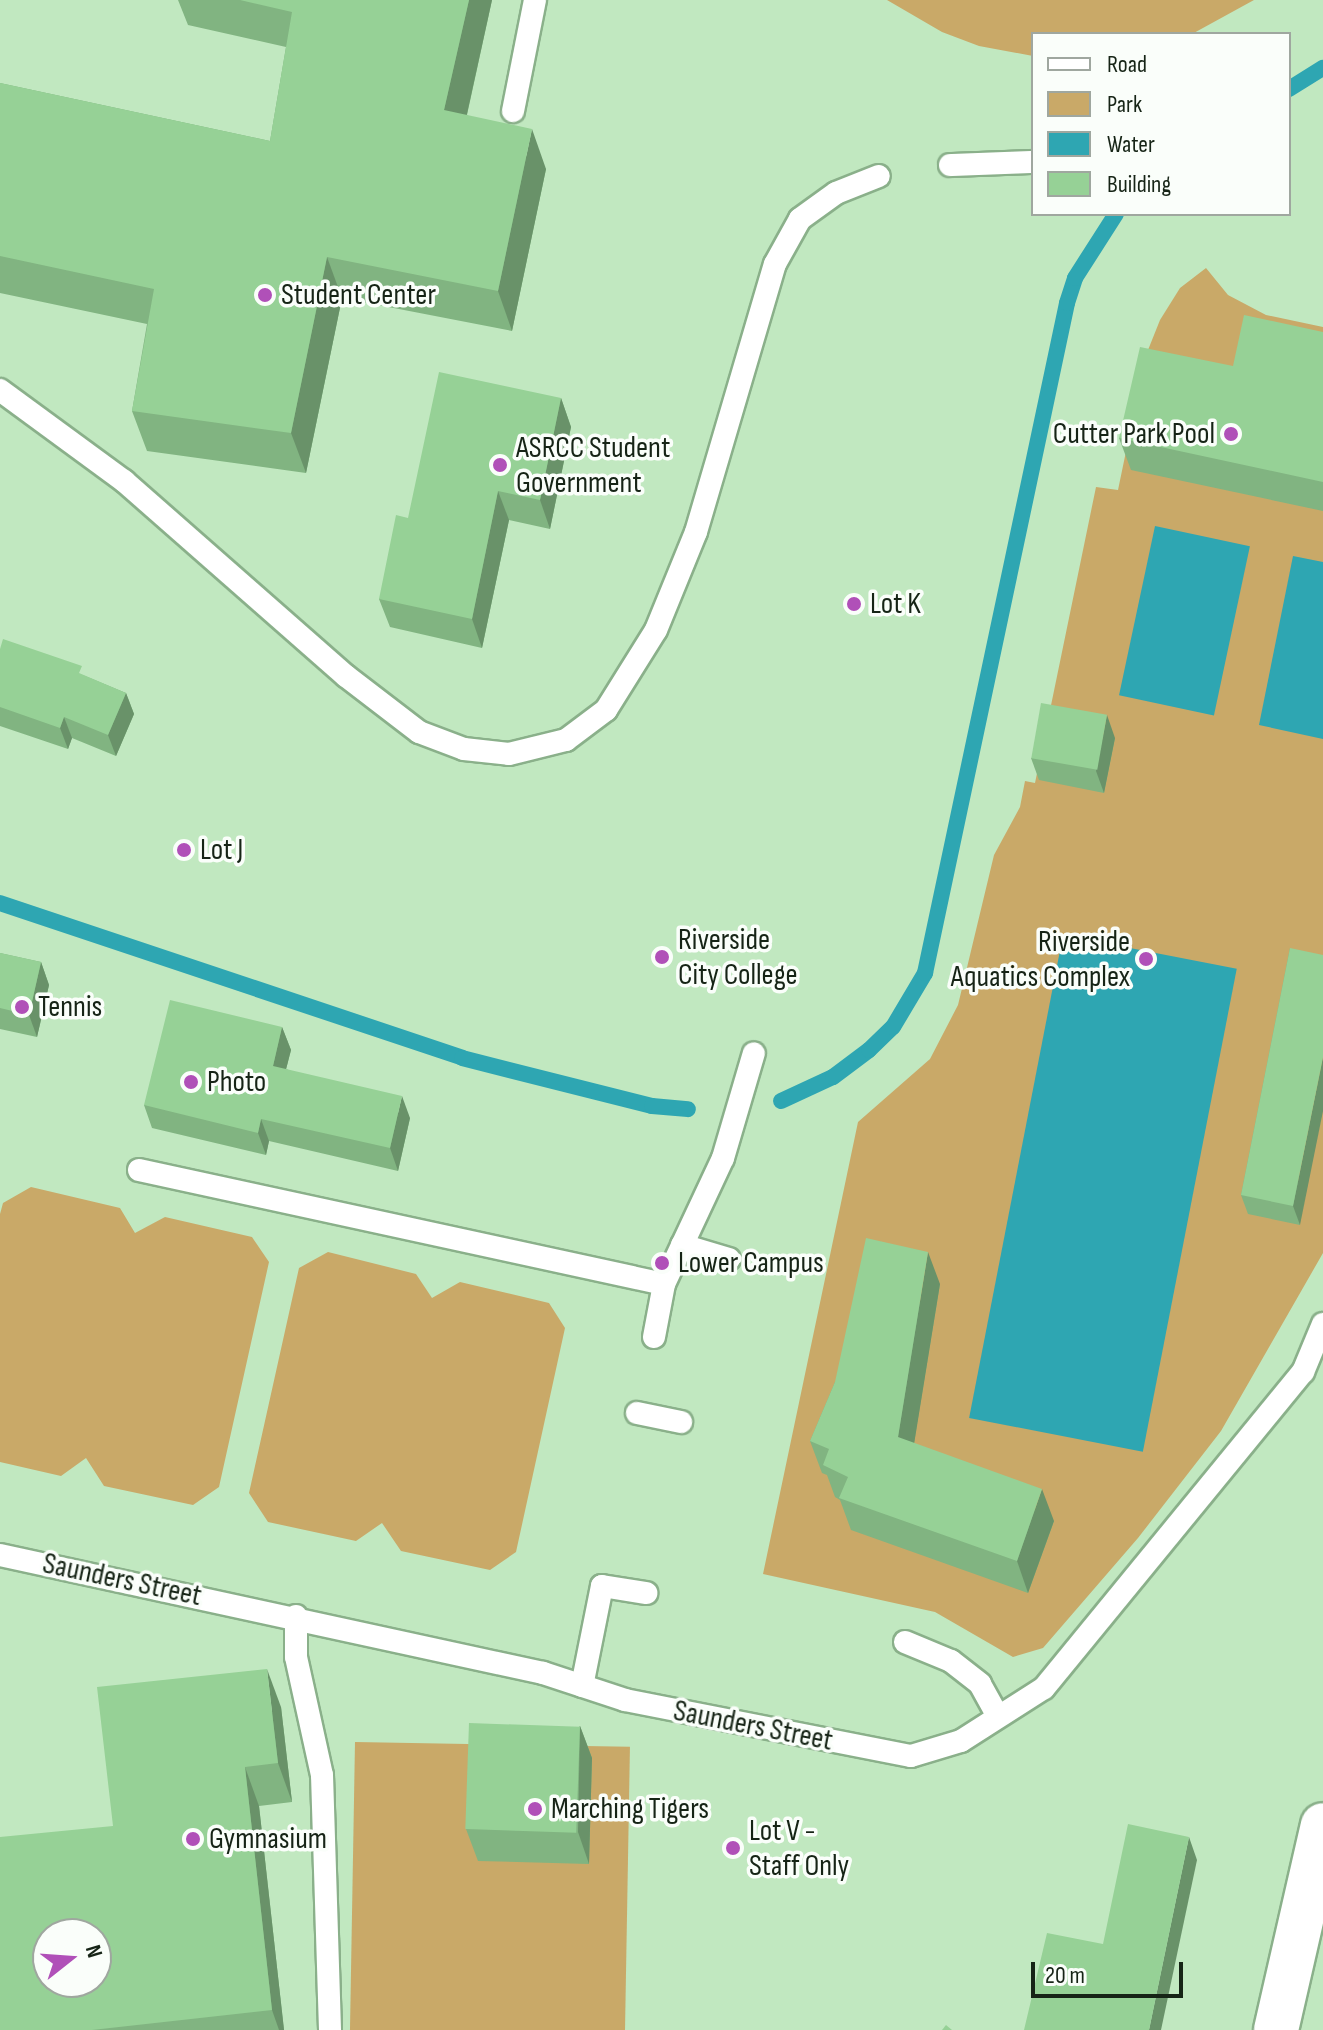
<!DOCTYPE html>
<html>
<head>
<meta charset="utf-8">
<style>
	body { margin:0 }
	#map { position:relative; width:1323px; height:2030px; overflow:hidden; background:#c1e8c0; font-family:"Sofia Sans Condensed",sans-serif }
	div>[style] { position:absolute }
	.green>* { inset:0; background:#c9a968; transform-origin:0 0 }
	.water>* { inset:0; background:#2ea6b2; transform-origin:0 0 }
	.stream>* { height:16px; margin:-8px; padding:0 8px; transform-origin:8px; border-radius:8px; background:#2ea6b2 }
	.roads { filter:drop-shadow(2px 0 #8ab08a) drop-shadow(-2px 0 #8ab08a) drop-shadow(0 2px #8ab08a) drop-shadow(0 -2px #8ab08a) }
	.service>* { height:22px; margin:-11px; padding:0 11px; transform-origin:11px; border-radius:11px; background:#fff }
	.minor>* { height:44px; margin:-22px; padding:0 22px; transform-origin:22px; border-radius:22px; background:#fff }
	.wall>* { inset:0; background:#81b481 }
	.shaded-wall>* { inset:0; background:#699269 }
	.building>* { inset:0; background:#96d196; transform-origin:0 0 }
	.dots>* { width:22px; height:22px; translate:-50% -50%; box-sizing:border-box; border:4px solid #fafefa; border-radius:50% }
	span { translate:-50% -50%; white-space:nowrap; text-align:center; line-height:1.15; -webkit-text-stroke:7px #fafefa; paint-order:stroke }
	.poi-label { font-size:30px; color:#162416 }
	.left { translate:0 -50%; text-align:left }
	.right { translate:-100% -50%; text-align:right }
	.street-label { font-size:30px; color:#162416 }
	.legend { position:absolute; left:1031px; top:32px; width:260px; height:184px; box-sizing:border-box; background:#fafefa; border:2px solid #9fa79f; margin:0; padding:10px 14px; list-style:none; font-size:24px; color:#162416 }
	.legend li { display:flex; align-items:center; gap:16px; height:40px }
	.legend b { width:40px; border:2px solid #9fa79f }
	.north { position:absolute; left:32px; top:1918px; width:80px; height:80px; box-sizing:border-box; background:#fafefa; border:2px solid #9fa79f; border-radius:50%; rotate:73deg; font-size:22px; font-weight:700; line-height:32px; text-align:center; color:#162416 }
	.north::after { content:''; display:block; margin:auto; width:28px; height:36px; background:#b050b8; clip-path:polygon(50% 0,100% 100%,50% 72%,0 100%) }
	.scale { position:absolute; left:1031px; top:1962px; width:152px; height:36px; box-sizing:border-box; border:4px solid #162416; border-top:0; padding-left:10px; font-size:24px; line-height:28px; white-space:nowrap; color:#162416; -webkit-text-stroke:6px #fafefa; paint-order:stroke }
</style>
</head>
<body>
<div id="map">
	<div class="green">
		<div style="clip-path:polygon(887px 0,1254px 0,1192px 34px,1033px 34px,1033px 56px,979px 46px,942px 32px)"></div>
		<div style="clip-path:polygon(1206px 268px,1228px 295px,1266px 315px,1323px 327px,1323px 1253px,1221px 1431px,1138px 1538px,1043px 1648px,1013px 1657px,935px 1612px,763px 1574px,858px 1122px,930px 1059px,958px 1005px,994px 855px,1020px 807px,1025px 781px,1035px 783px,1096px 487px,1118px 490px,1146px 355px,1160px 320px,1180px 288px)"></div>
		<div style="clip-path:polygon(31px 1187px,120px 1208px,135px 1233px,165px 1217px,252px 1237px,269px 1262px,219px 1487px,193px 1505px,104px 1486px,86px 1458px,61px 1476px,0 1462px,0 1214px,3px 1203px)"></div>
		<div style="clip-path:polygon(328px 1252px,416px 1274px,432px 1298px,460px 1282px,549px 1303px,565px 1328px,516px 1552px,490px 1570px,401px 1551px,382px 1523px,356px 1541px,268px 1522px,249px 1493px,299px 1268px)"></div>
		<div style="left:355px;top:1742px;width:275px;height:288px;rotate:1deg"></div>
	</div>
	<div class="water">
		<div style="left:1155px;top:526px;width:97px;height:173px;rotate:12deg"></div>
		<div style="clip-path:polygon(1293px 556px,1323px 562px,1323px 739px,1259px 725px)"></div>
		<div style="left:1063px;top:935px;width:177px;height:492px;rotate:11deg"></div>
	</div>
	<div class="stream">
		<div style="left:1289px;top:89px;width:40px;rotate:-32deg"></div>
		<div style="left:0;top:903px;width:487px;rotate:18.5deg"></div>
		<div style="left:462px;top:1058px;width:196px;rotate:14.2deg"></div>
		<div style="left:652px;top:1106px;width:36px;rotate:5deg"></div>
		<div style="left:781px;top:1101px;width:57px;rotate:-24.8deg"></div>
		<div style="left:833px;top:1077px;width:45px;rotate:-36.9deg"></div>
		<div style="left:869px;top:1050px;width:33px;rotate:-44deg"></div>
		<div style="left:893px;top:1027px;width:63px;rotate:-59.3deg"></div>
		<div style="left:925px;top:973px;width:685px;rotate:-78.03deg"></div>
		<div style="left:1067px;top:303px;width:26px;rotate:-72deg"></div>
		<div style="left:1075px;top:278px;width:76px;rotate:-57.4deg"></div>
	</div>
	<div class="roads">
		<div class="service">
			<div style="left:513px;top:111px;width:113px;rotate:-78.8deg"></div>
			<div style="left:950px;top:165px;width:83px;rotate:-2.1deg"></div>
			<div style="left:0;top:390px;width:154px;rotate:36.3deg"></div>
			<div style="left:124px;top:481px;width:295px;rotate:41.3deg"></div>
			<div style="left:346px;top:676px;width:92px;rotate:37.5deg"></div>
			<div style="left:419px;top:732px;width:48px;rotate:20.7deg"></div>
			<div style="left:464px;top:749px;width:45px;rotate:6.3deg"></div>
			<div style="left:509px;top:754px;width:59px;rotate:-13.8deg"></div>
			<div style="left:566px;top:740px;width:50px;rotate:-36.9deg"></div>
			<div style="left:606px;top:710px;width:94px;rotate:-58deg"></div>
			<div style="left:656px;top:630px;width:106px;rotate:-67.8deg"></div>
			<div style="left:696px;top:532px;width:279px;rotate:-73.6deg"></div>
			<div style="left:775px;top:264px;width:51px;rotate:-60.9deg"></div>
			<div style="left:800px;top:219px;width:44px;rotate:-35.8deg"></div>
			<div style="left:836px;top:193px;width:46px;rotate:-21.6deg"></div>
			<div style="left:139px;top:1170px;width:537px;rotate:12.25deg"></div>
			<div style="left:682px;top:1245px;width:49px;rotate:16.6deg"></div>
			<div style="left:654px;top:1337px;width:54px;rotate:-79.3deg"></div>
			<div style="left:664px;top:1284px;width:139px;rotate:-64.9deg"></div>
			<div style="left:723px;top:1158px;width:109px;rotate:-73.6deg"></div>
			<div style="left:637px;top:1413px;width:45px;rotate:11.6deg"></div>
			<div style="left:0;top:1555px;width:556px;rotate:12.26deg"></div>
			<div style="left:543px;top:1673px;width:86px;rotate:18.2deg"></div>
			<div style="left:625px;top:1700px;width:291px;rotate:11.1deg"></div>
			<div style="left:911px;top:1756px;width:52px;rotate:-16.7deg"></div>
			<div style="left:961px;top:1741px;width:98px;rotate:-32.6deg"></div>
			<div style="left:1044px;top:1688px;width:409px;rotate:-50.7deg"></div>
			<div style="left:1303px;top:1372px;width:52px;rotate:-67.4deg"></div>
			<div style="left:296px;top:1616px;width:41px;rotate:90deg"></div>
			<div style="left:296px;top:1657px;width:121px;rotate:77.6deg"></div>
			<div style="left:322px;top:1775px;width:255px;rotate:88.2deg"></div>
			<div style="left:905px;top:1642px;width:50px;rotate:22.4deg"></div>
			<div style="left:951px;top:1661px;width:37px;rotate:38deg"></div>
			<div style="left:980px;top:1684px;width:37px;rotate:61deg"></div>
			<div style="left:582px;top:1686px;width:102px;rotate:-78.7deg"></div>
			<div style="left:602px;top:1586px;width:45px;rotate:9deg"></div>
		</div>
		<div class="minor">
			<div style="left:1276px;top:2030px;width:210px;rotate:-77.1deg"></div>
		</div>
	</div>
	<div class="wall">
		<div style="clip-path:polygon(178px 0,492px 0,467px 115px,546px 169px,512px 331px,342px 298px,306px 473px,147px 451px,132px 411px,147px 324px,0 293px,0 83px,270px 141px,286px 47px,188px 25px)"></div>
		<div style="clip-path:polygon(1323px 332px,1323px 511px,1131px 470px,1119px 438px)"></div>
		<div style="clip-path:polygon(561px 398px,571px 427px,550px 529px,509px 520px,482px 648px,390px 627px,379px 599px)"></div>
		<div style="clip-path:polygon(0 649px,85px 676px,126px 693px,134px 714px,116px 756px,72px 738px,68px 749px,0 726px)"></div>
		<div style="clip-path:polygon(1115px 738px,1104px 793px,1039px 780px,1031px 758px)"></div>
		<div style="clip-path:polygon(1290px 948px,1300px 1225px,1248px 1214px,1241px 1195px)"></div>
		<div style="clip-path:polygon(0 953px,41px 962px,49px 985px,37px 1037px,0 1029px)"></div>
		<div style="clip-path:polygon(282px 1027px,291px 1050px,286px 1069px,410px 1118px,398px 1171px,269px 1141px,266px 1155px,152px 1128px,144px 1105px)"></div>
		<div style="clip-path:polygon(940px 1284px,914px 1443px,1054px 1521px,1028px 1593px,851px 1530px,840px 1500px,835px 1497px,827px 1475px,822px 1473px,810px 1441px,835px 1382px)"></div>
		<div style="clip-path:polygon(281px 1707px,292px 1802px,259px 1806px,284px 2030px,0 2030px,113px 1826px)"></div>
		<div style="clip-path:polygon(580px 1726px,592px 1758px,589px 1864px,478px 1861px,466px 1829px)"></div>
	</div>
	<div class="shaded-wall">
		<div style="clip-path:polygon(469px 0,492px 0,459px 150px,444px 110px)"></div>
		<div style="clip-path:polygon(532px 129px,546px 169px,512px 331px,498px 291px)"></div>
		<div style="clip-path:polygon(327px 257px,342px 298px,306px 473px,291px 433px)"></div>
		<div style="clip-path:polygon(561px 398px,571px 427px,550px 529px,540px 500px)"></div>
		<div style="clip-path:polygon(498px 491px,509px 520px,482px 648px,472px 619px)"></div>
		<div style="clip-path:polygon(126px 693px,134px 714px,116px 756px,108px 735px)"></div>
		<div style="clip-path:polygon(1107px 715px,1115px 738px,1104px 793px,1096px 771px)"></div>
		<div style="clip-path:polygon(64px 717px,72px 738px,68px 749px,60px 728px)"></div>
		<div style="clip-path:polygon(41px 962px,49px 985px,37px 1037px,29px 1015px)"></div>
		<div style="clip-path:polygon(282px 1027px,291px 1050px,281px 1089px,273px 1066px)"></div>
		<div style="clip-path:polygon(1323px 1057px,1323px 1111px,1300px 1225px,1293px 1206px)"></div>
		<div style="clip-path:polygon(402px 1096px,410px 1118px,398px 1171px,390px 1148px)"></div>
		<div style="clip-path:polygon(261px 1119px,269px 1141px,266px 1155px,258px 1133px)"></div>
		<div style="clip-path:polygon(928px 1252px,940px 1284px,910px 1469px,898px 1437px)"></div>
		<div style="clip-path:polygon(1042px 1489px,1054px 1521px,1028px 1593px,1017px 1561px)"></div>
		<div style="clip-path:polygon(267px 1669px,281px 1707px,292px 1802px,278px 1763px)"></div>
		<div style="clip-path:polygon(580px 1726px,592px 1758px,589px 1864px,578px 1832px)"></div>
		<div style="clip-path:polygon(245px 1767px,259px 1806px,284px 2030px,279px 2030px,272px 2010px)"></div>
		<div style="clip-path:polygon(1189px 1837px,1197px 1860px,1161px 2030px,1149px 2030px)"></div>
	</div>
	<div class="building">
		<div style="clip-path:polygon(240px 0,469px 0,444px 110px,532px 129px,498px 291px,327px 257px,291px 433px,132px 411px,154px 289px,0 256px,0 83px,270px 141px,292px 12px)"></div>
		<div style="clip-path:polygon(1244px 315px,1323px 332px,1323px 482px,1119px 438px,1140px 347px,1233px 366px)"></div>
		<div style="clip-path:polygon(439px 372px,561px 398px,540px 500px,498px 491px,472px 619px,379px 599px,396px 515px,408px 518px)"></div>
		<div style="clip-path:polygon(3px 639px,82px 666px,79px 673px,126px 693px,108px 735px,64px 717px,60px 728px,0 707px,0 649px)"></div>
		<div style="left:1041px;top:703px;width:67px;height:56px;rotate:10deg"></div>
		<div style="clip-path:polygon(1290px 948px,1323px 955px,1323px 1057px,1293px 1206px,1241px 1195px)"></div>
		<div style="clip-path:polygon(0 953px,41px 962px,29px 1015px,0 1008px)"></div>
		<div style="clip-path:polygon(170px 1000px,282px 1027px,273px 1066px,402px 1096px,390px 1148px,261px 1119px,258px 1133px,144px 1105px)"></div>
		<div style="clip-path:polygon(866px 1238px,928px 1252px,898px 1437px,1042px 1489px,1017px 1561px,839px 1498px,848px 1477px,823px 1465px,829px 1449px,810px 1441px,835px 1382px)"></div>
		<div style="clip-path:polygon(evenodd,267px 1669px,278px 1763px,245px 1767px,272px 2010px,92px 2030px,0 2030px,0 1837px,113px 1826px,97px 1687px,267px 1669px,48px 1934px,96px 1934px,96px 1982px,48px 1982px,48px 1934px)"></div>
		<div style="left:469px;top:1723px;width:111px;height:106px;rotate:2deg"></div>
		<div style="clip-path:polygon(1128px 1824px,1189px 1837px,1149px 2030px,1024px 2030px,1047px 1933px,1103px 1944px)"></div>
		<div style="clip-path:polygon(946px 2025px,952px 2030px,942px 2030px)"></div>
	</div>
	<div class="dots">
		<div style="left:265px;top:295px;background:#b050b8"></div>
		<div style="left:1231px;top:434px;background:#b050b8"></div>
		<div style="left:500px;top:465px;background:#b050b8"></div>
		<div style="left:854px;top:604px;background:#b050b8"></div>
		<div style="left:184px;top:850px;background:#b050b8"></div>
		<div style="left:662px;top:957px;background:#b050b8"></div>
		<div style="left:1146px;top:959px;background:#b050b8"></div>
		<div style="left:22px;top:1007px;background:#b050b8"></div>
		<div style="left:191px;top:1082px;background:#b050b8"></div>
		<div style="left:662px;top:1263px;background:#b050b8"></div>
		<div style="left:535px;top:1809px;background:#b050b8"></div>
		<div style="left:193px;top:1839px;background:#b050b8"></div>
		<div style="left:733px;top:1848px;background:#b050b8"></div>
	</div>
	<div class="poi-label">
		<span class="left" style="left:281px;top:295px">Student Center</span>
		<span class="right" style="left:1215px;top:434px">Cutter Park Pool</span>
		<span class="left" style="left:516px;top:465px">ASRCC Student<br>Government</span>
		<span class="left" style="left:870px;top:604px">Lot K</span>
		<span class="left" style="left:200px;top:850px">Lot J</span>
		<span class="left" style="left:678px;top:957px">Riverside<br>City College</span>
		<span class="right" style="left:1130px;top:959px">Riverside<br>Aquatics Complex</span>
		<span class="left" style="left:38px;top:1007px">Tennis</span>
		<span class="left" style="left:207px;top:1082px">Photo</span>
		<span class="left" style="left:678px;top:1263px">Lower Campus</span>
		<span class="left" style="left:551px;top:1809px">Marching Tigers</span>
		<span class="left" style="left:749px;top:1848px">Lot V -<br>Staff Only</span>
		<span class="left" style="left:209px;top:1839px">Gymnasium</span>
	</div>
	<div class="street-label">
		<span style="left:122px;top:1580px;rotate:12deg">Saunders Street</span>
		<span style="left:753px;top:1726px;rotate:11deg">Saunders Street</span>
	</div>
	<ul class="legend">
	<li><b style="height:10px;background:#fff"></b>Road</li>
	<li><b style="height:22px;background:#c9a968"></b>Park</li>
	<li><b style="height:22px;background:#2ea6b2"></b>Water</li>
	<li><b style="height:22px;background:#96d196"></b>Building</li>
	</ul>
	<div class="north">N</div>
	<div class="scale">20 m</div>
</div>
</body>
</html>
